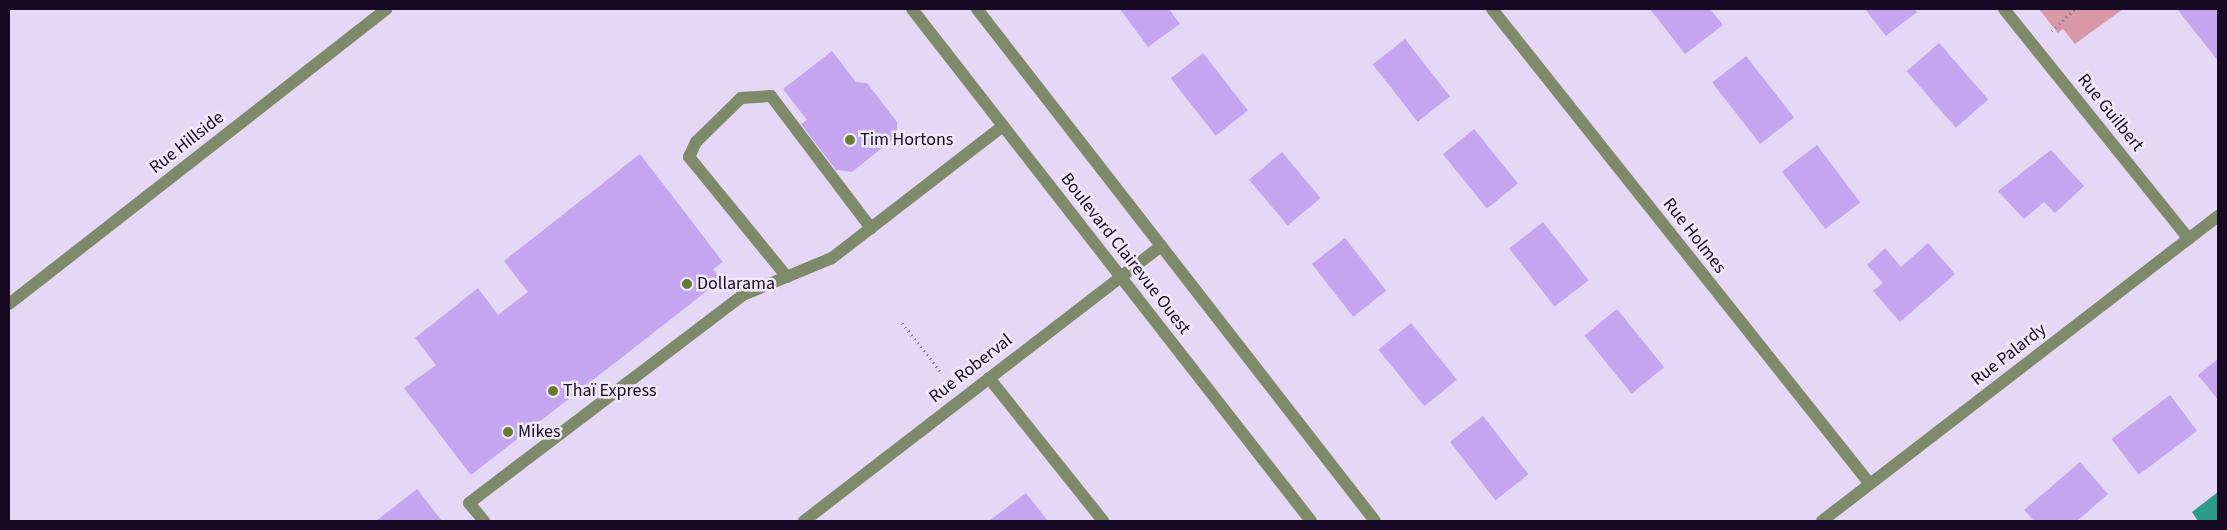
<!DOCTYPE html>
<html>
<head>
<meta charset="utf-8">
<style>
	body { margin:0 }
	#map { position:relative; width:2227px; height:530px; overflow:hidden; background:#e5d8f7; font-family:"Source Sans 3",sans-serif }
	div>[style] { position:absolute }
	.green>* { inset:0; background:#d898a7 }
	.water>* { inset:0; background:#2d9a8e }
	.building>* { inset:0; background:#c5a5ef; transform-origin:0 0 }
	.path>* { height:3px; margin-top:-1.5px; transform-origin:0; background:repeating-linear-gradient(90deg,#8b7d9a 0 1px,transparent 0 5px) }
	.minor>* { height:12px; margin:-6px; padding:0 6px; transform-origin:6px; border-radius:6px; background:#7e8a69 }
	.dots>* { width:14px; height:14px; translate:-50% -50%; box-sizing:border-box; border:2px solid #efe9f8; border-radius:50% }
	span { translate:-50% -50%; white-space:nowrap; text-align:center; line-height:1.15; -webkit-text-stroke:5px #efe9f8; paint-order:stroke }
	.street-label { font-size:18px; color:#170924 }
	.poi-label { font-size:18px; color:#170924 }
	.left { translate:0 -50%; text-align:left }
	.frame { position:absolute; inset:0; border:10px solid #170924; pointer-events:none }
</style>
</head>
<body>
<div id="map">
	<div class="green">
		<div style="clip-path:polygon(2039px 9px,2123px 9px,2075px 44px,2063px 29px,2058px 33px)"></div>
	</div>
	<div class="water">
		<div style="clip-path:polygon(2218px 492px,2218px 521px,2198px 521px,2192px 512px)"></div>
	</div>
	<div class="building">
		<div style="clip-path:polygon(1120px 9px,1169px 9px,1180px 24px,1148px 47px)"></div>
		<div style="clip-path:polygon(1650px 9px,1710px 9px,1723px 25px,1685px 54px)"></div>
		<div style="clip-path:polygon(1865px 9px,1914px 9px,1917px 12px,1886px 36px)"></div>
		<div style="clip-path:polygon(2177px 9px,2218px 9px,2218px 61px)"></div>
		<div style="left:1405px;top:39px;width:73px;height:41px;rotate:52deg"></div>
		<div style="left:1939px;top:43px;width:75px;height:43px;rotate:49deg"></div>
		<div style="clip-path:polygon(832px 51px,856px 82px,867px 83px,897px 122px,897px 136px,852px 172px,836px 170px,801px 124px,807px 120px,783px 89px)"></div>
		<div style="left:1203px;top:53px;width:73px;height:41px;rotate:52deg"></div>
		<div style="left:1746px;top:56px;width:78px;height:43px;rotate:52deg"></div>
		<div style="left:1474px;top:129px;width:70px;height:40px;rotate:51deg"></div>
		<div style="left:1817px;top:145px;width:72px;height:44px;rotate:53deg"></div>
		<div style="clip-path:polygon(2051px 150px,2084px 186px,2055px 213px,2044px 202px,2024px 219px,1998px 191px)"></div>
		<div style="left:1282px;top:152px;width:60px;height:43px;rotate:50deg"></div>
		<div style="clip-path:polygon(640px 154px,723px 262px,713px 269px,721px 280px,471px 475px,404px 388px,436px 365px,415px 338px,478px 288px,498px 315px,528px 292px,504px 261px)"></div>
		<div style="left:1543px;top:222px;width:74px;height:43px;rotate:52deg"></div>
		<div style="left:1345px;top:238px;width:67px;height:42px;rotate:52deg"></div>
		<div style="clip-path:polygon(1928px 243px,1955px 274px,1900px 322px,1873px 291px,1883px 283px,1867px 265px,1885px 248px,1901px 267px)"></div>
		<div style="left:1617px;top:309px;width:75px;height:42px;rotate:51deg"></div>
		<div style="left:1411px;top:323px;width:73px;height:42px;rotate:51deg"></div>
		<div style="clip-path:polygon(2218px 359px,2218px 400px,2198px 375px)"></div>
		<div style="left:2170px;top:395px;width:45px;height:73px;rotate:53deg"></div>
		<div style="left:1483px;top:416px;width:74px;height:42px;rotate:52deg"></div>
		<div style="clip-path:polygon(2080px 462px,2108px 494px,2077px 521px,2034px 521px,2024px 510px)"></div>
		<div style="clip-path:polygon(417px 489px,442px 521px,376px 521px)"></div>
		<div style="clip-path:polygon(1026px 493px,1048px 521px,989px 521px)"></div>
	</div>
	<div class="path">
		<div style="left:2052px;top:31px;width:32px;rotate:-44deg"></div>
		<div style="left:902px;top:323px;width:61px;rotate:51.6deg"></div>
	</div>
	<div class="minor">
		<div style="left:912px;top:9px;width:649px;rotate:52.07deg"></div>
		<div style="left:977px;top:9px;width:648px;rotate:52.14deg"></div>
		<div style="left:1492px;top:9px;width:607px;rotate:51.49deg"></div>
		<div style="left:2004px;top:9px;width:295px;rotate:51.2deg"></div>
		<div style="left:787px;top:277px;width:155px;rotate:-129.2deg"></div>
		<div style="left:689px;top:157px;width:17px;rotate:-65deg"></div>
		<div style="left:696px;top:142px;width:63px;rotate:-44.4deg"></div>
		<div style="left:741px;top:98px;width:30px;rotate:-4deg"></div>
		<div style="left:771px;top:96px;width:166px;rotate:52.9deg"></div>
		<div style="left:9px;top:304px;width:479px;rotate:-38deg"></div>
		<div style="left:989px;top:378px;width:183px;rotate:51.4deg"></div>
		<div style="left:484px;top:521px;width:23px;rotate:-130deg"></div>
		<div style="left:469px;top:503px;width:344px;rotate:-37.2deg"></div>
		<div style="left:743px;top:295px;width:96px;rotate:-22.6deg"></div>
		<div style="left:832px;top:258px;width:216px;rotate:-37.7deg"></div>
		<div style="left:804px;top:521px;width:451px;rotate:-37.6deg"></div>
		<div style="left:1822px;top:521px;width:500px;rotate:-37.6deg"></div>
	</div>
	<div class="dots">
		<div style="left:850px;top:140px;background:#657d30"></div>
		<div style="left:687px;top:284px;background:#657d30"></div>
		<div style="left:553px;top:391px;background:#657d30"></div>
		<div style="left:508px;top:432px;background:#657d30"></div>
	</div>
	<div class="street-label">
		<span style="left:2110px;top:113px;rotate:51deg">Rue Guilbert</span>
		<span style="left:187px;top:143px;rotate:-38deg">Rue Hillside</span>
		<span style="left:1694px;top:236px;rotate:52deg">Rue Holmes</span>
		<span style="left:1125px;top:254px;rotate:52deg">Boulevard Clairevue Ouest</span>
		<span style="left:2009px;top:355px;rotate:-38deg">Rue Palardy</span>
		<span style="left:971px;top:369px;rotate:-38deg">Rue Roberval</span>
	</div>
	<div class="poi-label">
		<span class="left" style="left:860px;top:140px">Tim Hortons</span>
		<span class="left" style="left:697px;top:284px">Dollarama</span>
		<span class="left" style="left:563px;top:391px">Thaï Express</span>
		<span class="left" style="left:518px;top:432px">Mikes</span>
	</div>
	<div class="frame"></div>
</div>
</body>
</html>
